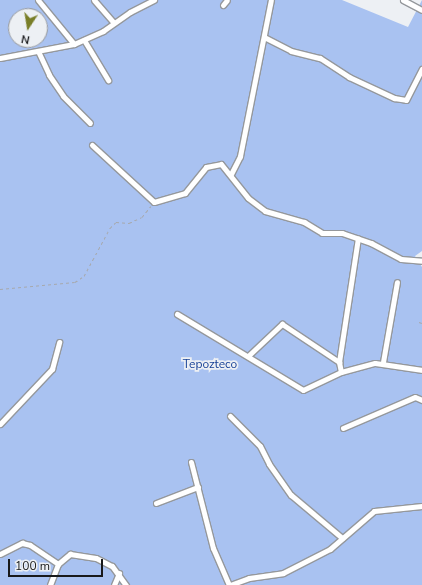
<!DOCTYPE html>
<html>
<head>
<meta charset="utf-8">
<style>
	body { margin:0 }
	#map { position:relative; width:422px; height:585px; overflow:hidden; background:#edf0f4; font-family:"Nunito Sans",sans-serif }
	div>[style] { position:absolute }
	.forest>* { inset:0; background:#a9c2f1 }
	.path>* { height:1px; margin-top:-0.5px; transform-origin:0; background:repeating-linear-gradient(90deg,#a6a8ac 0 3px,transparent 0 6px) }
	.roads { filter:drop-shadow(1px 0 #95989c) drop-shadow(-1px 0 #95989c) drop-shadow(0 1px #95989c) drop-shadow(0 -1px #95989c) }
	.minor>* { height:5px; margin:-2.5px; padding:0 2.5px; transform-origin:2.5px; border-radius:2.5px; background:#fff }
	span { translate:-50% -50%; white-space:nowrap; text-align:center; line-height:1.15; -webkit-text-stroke:3.5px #edf0f4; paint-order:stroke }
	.park-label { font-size:12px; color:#164096 }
	.north { position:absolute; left:8px; top:8px; width:40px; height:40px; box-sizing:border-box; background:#edf0f4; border:1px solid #989a9d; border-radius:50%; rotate:192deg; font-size:11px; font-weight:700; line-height:16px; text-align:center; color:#18191b }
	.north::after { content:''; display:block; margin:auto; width:14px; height:18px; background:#797e28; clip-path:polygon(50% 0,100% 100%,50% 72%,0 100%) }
	.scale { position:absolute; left:8px; top:559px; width:95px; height:18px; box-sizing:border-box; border:2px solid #18191b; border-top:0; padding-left:5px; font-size:12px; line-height:14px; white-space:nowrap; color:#18191b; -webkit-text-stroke:3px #edf0f4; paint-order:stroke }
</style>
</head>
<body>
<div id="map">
	<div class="forest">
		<div style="clip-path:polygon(evenodd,0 0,342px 0,408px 27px,422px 0,422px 251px,415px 256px,422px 267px,422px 585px,0 585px,0 0,16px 16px,40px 16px,40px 40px,16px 40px,16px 16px)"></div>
	</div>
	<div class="path">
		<div style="left:0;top:289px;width:75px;rotate:-5.3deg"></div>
		<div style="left:75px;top:282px;width:11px;rotate:-34deg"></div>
		<div style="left:84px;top:276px;width:55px;rotate:-61.6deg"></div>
		<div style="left:110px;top:228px;width:8px;rotate:-45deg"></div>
		<div style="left:116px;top:222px;width:13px;rotate:4deg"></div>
		<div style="left:129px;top:223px;width:14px;rotate:-25deg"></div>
		<div style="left:142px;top:217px;width:14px;rotate:-51deg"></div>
		<div style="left:419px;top:322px;width:3px;rotate:18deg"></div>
	</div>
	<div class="roads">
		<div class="minor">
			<div style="left:38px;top:0;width:57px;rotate:50.7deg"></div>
			<div style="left:94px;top:0;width:30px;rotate:49deg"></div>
			<div style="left:403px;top:0;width:21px;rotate:28deg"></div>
			<div style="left:223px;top:5px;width:6px;rotate:-51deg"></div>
			<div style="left:264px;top:37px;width:30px;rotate:27deg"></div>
			<div style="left:291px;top:51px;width:30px;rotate:14deg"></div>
			<div style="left:320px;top:58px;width:35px;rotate:33deg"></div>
			<div style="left:349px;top:77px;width:50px;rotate:25deg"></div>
			<div style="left:394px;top:98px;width:12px;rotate:9deg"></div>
			<div style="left:406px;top:100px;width:35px;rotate:-63deg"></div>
			<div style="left:84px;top:40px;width:47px;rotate:59deg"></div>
			<div style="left:38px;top:51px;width:26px;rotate:65deg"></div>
			<div style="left:49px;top:75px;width:25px;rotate:56deg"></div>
			<div style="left:63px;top:96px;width:38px;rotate:45deg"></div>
			<div style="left:0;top:58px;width:75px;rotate:-10.7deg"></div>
			<div style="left:74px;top:44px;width:32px;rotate:-24deg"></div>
			<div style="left:103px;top:31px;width:33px;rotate:-35deg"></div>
			<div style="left:130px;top:12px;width:27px;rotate:-27deg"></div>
			<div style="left:92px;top:145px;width:84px;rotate:42.6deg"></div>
			<div style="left:154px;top:202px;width:32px;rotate:-16deg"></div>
			<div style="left:185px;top:193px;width:33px;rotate:-51deg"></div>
			<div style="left:206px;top:167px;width:15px;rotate:-11deg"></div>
			<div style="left:221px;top:164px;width:43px;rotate:51.5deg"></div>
			<div style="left:248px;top:198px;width:21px;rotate:37deg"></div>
			<div style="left:265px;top:211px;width:41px;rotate:15.8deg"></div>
			<div style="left:304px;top:222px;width:21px;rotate:31deg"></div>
			<div style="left:322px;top:233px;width:20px"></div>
			<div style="left:342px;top:233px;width:31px;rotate:19deg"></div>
			<div style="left:371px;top:243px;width:34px;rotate:28deg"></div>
			<div style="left:401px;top:259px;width:21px;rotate:5deg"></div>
			<div style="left:231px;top:174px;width:20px;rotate:-63deg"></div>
			<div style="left:240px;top:156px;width:159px;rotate:-78.8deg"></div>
			<div style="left:177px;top:314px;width:147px;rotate:31.1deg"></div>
			<div style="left:303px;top:390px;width:42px;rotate:-25.3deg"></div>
			<div style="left:341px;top:372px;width:35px;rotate:-15deg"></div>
			<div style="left:375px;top:363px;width:48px;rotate:8.5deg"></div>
			<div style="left:248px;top:356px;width:47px;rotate:-43.3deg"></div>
			<div style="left:282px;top:324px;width:69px;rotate:33.7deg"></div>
			<div style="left:339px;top:362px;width:10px;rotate:79deg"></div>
			<div style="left:339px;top:362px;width:125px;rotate:-81.3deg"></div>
			<div style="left:383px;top:362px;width:81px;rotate:-80.1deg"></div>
			<div style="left:230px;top:416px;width:42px;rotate:45deg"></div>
			<div style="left:260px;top:446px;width:20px;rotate:63deg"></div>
			<div style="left:269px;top:464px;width:38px;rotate:55deg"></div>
			<div style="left:291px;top:495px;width:67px;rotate:40.1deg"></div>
			<div style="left:0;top:424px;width:76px;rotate:-46.6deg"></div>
			<div style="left:52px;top:369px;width:28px;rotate:-75deg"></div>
			<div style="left:343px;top:428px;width:78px;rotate:-23.3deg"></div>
			<div style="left:415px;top:397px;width:8px;rotate:23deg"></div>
			<div style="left:191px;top:462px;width:89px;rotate:75.7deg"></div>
			<div style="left:213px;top:548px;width:40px;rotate:66.6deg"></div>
			<div style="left:156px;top:503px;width:45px;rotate:-20.9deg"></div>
			<div style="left:0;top:554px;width:25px;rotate:-27deg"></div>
			<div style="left:22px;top:543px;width:8px;rotate:14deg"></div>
			<div style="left:30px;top:545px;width:34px;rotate:34deg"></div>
			<div style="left:50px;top:585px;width:22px;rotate:-69deg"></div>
			<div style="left:58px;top:564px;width:16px;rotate:-40deg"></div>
			<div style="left:70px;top:554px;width:26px;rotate:9deg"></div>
			<div style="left:96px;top:558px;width:18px;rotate:27deg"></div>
			<div style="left:112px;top:566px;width:24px;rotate:54deg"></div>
			<div style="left:114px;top:585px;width:13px;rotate:-67deg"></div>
			<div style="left:230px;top:585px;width:20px;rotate:-20deg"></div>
			<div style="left:249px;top:578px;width:34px;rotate:-8deg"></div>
			<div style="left:283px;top:573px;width:53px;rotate:-27.1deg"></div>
			<div style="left:330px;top:549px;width:58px;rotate:-40.8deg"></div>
			<div style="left:374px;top:511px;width:48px;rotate:-5.9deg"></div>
		</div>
	</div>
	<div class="park-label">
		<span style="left:210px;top:365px">Tepozteco</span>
	</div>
	<div class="north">N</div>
	<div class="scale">100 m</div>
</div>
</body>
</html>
